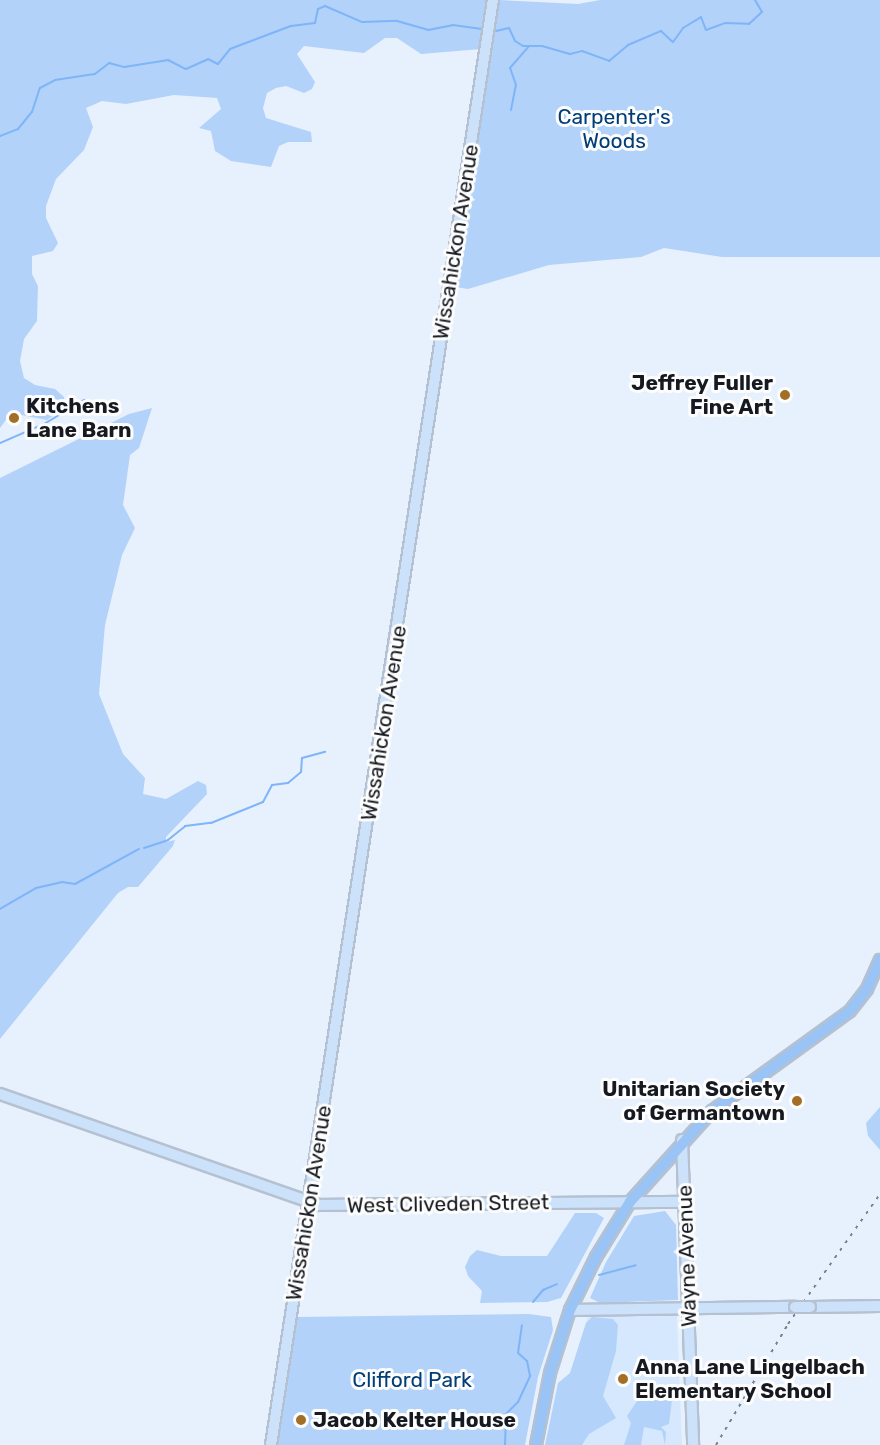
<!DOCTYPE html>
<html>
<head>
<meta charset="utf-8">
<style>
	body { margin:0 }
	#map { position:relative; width:880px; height:1445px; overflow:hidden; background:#e7f1fe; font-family:Rubik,sans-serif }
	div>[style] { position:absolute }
	.built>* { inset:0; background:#d6e8fe }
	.green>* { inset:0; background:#b3d2f9 }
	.stream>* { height:2px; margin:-1px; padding:0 1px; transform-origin:1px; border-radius:1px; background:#7eb5f8 }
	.roads { filter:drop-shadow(2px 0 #b5c1d0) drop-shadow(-2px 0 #b5c1d0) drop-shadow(0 2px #b5c1d0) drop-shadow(0 -2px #b5c1d0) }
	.secondary>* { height:10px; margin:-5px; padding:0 5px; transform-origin:5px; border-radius:5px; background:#cce1fa }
	.primary>* { height:10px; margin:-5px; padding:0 5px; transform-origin:5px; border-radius:5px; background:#99c4f5 }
	.rail>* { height:2px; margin-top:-1px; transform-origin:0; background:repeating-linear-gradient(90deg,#7a808a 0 3px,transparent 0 9px) }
	.bridges { filter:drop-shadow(2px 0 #b5c1d0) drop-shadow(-2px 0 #b5c1d0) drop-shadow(0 2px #b5c1d0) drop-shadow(0 -2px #b5c1d0) }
	.secondary-bridge>* { height:10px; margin:-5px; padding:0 5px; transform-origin:5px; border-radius:5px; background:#cce1fa }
	.dots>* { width:16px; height:16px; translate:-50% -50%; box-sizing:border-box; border:3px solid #fdfdfd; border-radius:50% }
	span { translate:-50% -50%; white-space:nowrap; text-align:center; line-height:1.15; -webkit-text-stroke:6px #fdfdfd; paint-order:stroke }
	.park-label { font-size:21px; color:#013d77 }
	.street-label { font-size:21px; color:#161a20 }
	.poi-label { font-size:21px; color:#161a20; font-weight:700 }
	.right { translate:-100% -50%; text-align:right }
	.left { translate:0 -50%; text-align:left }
</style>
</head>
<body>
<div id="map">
	<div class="built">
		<div style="clip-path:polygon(588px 1316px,677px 1316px,682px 1445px,555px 1445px,567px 1384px)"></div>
	</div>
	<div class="green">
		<div style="clip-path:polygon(0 0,488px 0,481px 49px,421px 54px,397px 38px,385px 38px,364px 53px,304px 46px,297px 54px,315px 82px,312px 89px,304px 93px,286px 86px,276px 88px,267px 93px,263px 108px,266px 118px,311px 132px,312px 142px,288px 142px,279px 146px,271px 167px,231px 161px,215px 151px,211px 131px,199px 128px,221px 109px,217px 98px,174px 95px,126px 104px,102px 101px,86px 108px,93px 127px,84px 150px,56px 179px,46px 206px,46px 218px,58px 243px,53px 251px,32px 256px,32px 274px,38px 286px,37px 321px,24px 339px,20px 361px,24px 378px,35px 385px,55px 389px,64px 397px,64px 408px,47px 420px,11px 413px,0 428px)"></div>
		<div style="clip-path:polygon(498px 0,578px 4px,600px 0,880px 0,880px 257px,722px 257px,664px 248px,641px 257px,549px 265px,468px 289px,455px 287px)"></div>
		<div style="clip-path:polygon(152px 408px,139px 448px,130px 455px,123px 505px,135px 528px,122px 555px,105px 625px,99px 694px,123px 754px,145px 778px,143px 794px,166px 799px,198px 781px,206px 785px,207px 794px,166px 837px,166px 842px,175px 840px,173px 846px,138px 887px,128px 887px,118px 893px,0 1039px,0 478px,129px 414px)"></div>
		<div style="clip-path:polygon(880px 1107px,880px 1150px,868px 1136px,866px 1123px)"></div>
		<div style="clip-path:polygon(665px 1211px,676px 1225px,678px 1300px,600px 1303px,590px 1298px,606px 1262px,634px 1216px)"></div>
		<div style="clip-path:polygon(575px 1213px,596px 1213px,604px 1218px,561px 1298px,547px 1302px,480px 1303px,482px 1291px,468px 1276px,465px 1267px,470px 1256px,477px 1250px,501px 1256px,547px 1256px)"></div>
		<div style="clip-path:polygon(529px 1314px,551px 1317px,553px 1330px,538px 1377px,525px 1445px,278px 1445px,297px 1317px)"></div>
		<div style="clip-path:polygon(592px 1317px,613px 1319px,618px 1325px,616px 1351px,603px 1396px,616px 1418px,589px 1434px,582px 1445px,545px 1445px,558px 1383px,570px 1373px,586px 1323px)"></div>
		<div style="clip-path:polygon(657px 1392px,672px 1400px,669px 1424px,661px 1427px,666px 1432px,665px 1445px,662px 1431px,644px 1427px,641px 1445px,624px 1445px,631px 1423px,627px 1416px,641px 1395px)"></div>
	</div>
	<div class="stream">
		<div style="left:496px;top:31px;width:13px;rotate:-13deg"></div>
		<div style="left:509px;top:28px;width:14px;rotate:65deg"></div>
		<div style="left:515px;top:41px;width:9px;rotate:32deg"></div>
		<div style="left:523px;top:46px;width:19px"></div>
		<div style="left:542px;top:46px;width:29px;rotate:16deg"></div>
		<div style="left:570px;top:54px;width:12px;rotate:-14deg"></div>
		<div style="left:582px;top:51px;width:29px;rotate:20deg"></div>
		<div style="left:609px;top:61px;width:25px;rotate:-40deg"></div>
		<div style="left:628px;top:45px;width:36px;rotate:-23deg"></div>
		<div style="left:661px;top:31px;width:16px;rotate:43deg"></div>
		<div style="left:673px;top:42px;width:17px;rotate:-54deg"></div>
		<div style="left:683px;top:28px;width:21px;rotate:-31deg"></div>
		<div style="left:701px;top:17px;width:14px;rotate:69deg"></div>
		<div style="left:706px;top:30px;width:20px;rotate:-20deg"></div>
		<div style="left:725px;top:23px;width:24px;rotate:2deg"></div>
		<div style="left:749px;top:24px;width:18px;rotate:-43deg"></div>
		<div style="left:762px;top:12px;width:14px;rotate:-120deg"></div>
		<div style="left:511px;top:110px;width:25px;rotate:-79deg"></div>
		<div style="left:516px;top:85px;width:18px;rotate:-109deg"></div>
		<div style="left:510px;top:68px;width:28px;rotate:-49deg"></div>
		<div style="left:0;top:136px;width:19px;rotate:-21deg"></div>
		<div style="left:18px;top:129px;width:22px;rotate:-51deg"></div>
		<div style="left:32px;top:112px;width:25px;rotate:-72deg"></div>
		<div style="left:40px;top:88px;width:17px;rotate:-28deg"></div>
		<div style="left:55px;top:80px;width:40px;rotate:-8.5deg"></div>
		<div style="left:95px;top:74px;width:18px;rotate:-38deg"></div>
		<div style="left:109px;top:63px;width:16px;rotate:15deg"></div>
		<div style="left:124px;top:67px;width:45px;rotate:-9deg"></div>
		<div style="left:168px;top:60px;width:20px;rotate:27deg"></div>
		<div style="left:186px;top:69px;width:24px;rotate:-24deg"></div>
		<div style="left:208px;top:59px;width:11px;rotate:27deg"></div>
		<div style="left:218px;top:64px;width:19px;rotate:-51deg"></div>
		<div style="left:230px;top:49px;width:65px;rotate:-20.7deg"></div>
		<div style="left:291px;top:26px;width:24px;rotate:-7deg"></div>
		<div style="left:315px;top:23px;width:14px;rotate:-78deg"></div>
		<div style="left:318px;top:9px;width:8px;rotate:-23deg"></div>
		<div style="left:325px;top:6px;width:40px;rotate:23.4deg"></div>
		<div style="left:362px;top:22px;width:35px;rotate:-2deg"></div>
		<div style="left:397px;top:21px;width:32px;rotate:16deg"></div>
		<div style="left:428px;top:30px;width:25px;rotate:-11deg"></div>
		<div style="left:453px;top:25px;width:29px;rotate:8deg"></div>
		<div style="left:0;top:443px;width:48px;rotate:-23.4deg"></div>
		<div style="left:44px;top:424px;width:47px;rotate:-31deg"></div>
		<div style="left:84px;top:400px;width:29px;rotate:14deg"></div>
		<div style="left:144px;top:848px;width:25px;rotate:-18deg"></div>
		<div style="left:168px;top:840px;width:22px;rotate:-39deg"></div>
		<div style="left:185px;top:826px;width:26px;rotate:-7deg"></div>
		<div style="left:211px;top:823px;width:56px;rotate:-22deg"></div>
		<div style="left:263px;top:802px;width:19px;rotate:-62deg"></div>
		<div style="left:272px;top:785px;width:16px;rotate:-7deg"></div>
		<div style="left:288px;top:783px;width:17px;rotate:-40deg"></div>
		<div style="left:301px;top:772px;width:14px;rotate:-86deg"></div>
		<div style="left:302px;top:758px;width:24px;rotate:-15deg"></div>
		<div style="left:0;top:909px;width:42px;rotate:-30.3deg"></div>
		<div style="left:36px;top:888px;width:27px;rotate:-13deg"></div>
		<div style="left:62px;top:882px;width:13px;rotate:9deg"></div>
		<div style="left:75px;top:884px;width:73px;rotate:-28.7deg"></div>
		<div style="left:599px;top:1275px;width:38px;rotate:-15deg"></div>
		<div style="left:533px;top:1302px;width:16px;rotate:-50deg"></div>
		<div style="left:543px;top:1290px;width:15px;rotate:-23deg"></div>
		<div style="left:505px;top:1445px;width:31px;rotate:-88deg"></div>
		<div style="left:506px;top:1414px;width:17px;rotate:-45deg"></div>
		<div style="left:518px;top:1402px;width:29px;rotate:-65deg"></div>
		<div style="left:530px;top:1376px;width:15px;rotate:-101deg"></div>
		<div style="left:527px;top:1361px;width:12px;rotate:-138deg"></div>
		<div style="left:518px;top:1353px;width:28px;rotate:-82deg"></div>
	</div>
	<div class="roads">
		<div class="secondary">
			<div style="left:0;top:1094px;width:337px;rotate:19.2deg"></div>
			<div style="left:318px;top:1205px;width:367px;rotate:-0.5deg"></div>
			<div style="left:682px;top:1140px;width:305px;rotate:87.9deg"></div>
			<div style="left:810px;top:1307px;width:70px;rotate:-0.8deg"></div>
			<div style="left:570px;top:1310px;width:225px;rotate:-0.8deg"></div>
			<div style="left:271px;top:1445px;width:1462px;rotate:-81.27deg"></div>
		</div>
		<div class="primary">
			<div style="left:536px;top:1445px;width:73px;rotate:-79deg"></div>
			<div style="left:550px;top:1373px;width:66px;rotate:-72.4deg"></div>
			<div style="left:570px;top:1310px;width:59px;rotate:-63.9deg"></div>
			<div style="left:596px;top:1257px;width:65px;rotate:-58.3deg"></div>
			<div style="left:630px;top:1202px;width:122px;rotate:-48deg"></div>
			<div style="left:712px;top:1111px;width:170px;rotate:-35.9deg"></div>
			<div style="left:850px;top:1011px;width:28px;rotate:-52deg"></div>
			<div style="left:867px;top:989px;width:32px;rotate:-66deg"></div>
		</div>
	</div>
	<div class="rail">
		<div style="left:716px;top:1445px;width:141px;rotate:-59.2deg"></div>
		<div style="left:788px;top:1324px;width:159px;rotate:-54.7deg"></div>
	</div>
	<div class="bridges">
		<div class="secondary-bridge">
			<div style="left:795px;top:1307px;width:15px"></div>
		</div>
	</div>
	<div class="dots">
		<div style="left:785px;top:395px;background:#a26f26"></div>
		<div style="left:14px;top:418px;background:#a26f26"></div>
		<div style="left:797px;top:1101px;background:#a26f26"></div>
		<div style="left:623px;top:1379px;background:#a26f26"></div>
		<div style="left:301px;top:1420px;background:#a26f26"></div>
	</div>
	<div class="park-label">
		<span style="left:614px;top:129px">Carpenter's<br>Woods</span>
		<span style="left:412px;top:1380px">Clifford Park</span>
	</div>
	<div class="street-label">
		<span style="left:456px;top:242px;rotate:-81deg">Wissahickon Avenue</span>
		<span style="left:384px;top:723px;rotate:-81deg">Wissahickon Avenue</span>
		<span style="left:309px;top:1203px;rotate:-81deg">Wissahickon Avenue</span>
		<span style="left:448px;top:1204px;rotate:-1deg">West Cliveden Street</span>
		<span style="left:687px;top:1256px;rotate:-92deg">Wayne Avenue</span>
	</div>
	<div class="poi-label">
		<span class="right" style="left:773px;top:395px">Jeffrey Fuller<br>Fine Art</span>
		<span class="left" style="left:26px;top:418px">Kitchens<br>Lane Barn</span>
		<span class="right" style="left:785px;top:1101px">Unitarian Society<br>of Germantown</span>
		<span class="left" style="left:635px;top:1379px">Anna Lane Lingelbach<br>Elementary School</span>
		<span class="left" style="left:313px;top:1420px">Jacob Kelter House</span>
	</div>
</div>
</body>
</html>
